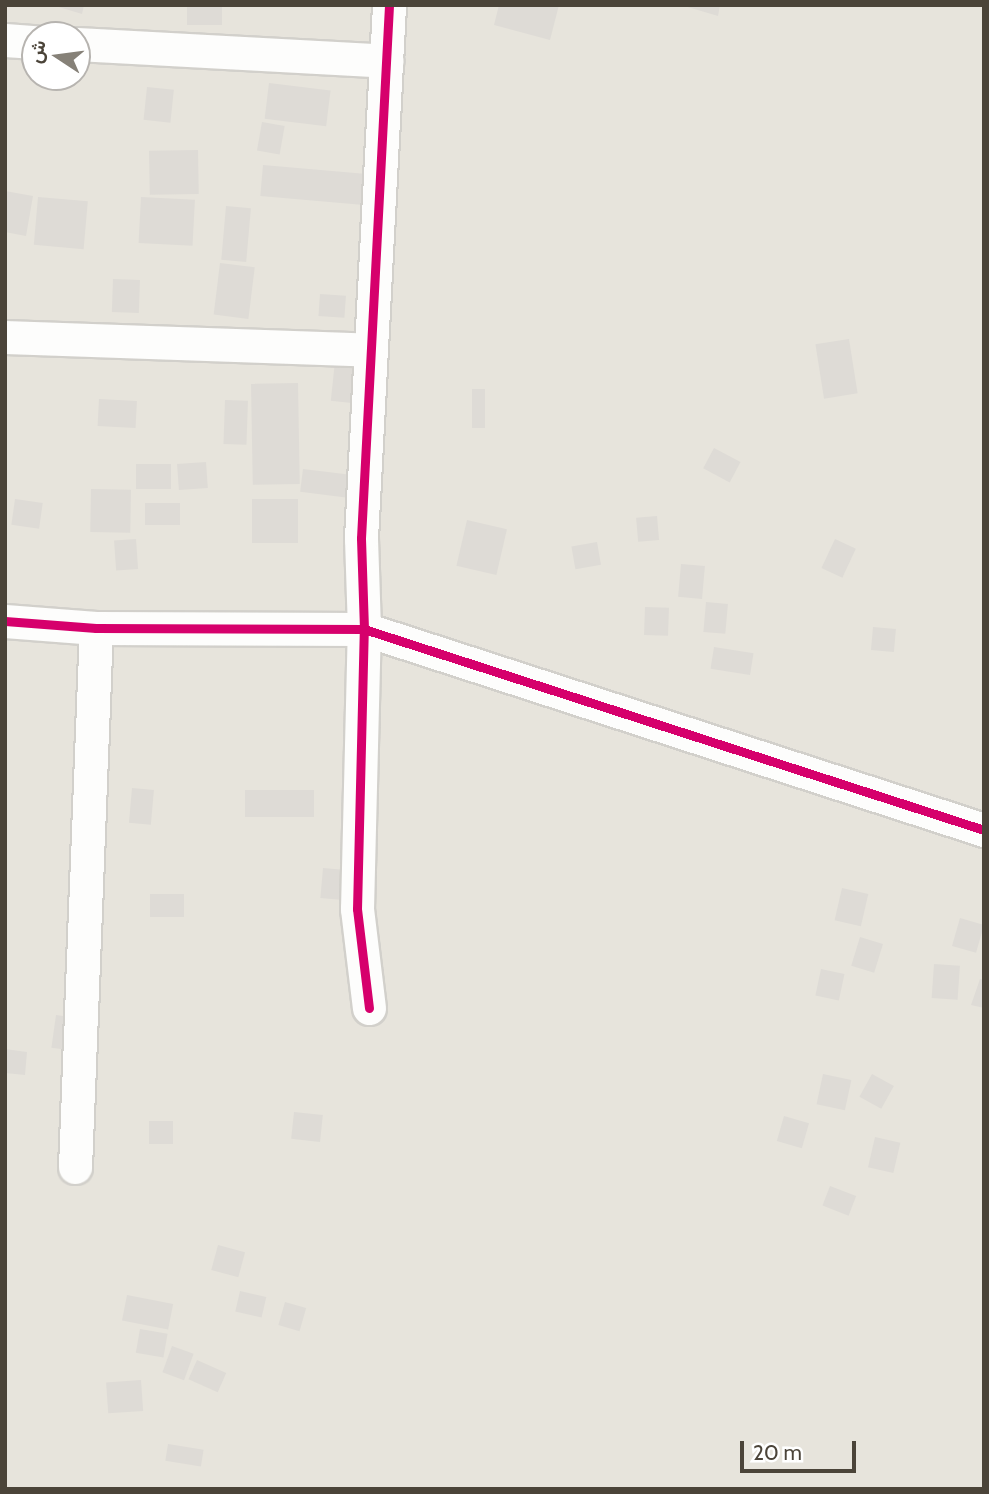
<!DOCTYPE html>
<html>
<head>
<meta charset="utf-8">
<style>
	body { margin:0 }
	#map { position:relative; width:989px; height:1494px; overflow:hidden; background:#f4f2ee; font-family:Cabin,Vazirmatn,sans-serif }
	div>[style] { position:absolute }
	.residential>* { inset:0; background:#e7e4dc }
	.building>* { inset:0; background:#dedbd6; transform-origin:0 0 }
	.roads { filter:drop-shadow(2px 0 #d2d0cb) drop-shadow(-2px 0 #d2d0cb) drop-shadow(0 2px #d2d0cb) drop-shadow(0 -2px #d2d0cb) }
	.street>* { height:33px; margin:-16.5px; padding:0 16.5px; transform-origin:16.5px; border-radius:16.5px; background:#fdfdfc }
	.cycleway>* { height:9px; margin:-4.5px; padding:0 4.5px; transform-origin:4.5px; border-radius:4.5px; background:#d6006c }
	span { translate:-50% -50%; white-space:nowrap; text-align:center; line-height:1.15; -webkit-text-stroke:5px #fff; paint-order:stroke }
	.frame { position:absolute; inset:0; border:7px solid #4b4439; pointer-events:none }
	.north { position:absolute; left:21px; top:21px; width:70px; height:70px; box-sizing:border-box; background:#fff; border:2px solid #b7b4b0; border-radius:50%; rotate:283deg; font-size:19px; font-weight:700; line-height:28px; text-align:center; color:#4b4439 }
	.north::after { content:''; display:block; margin:auto; width:24px; height:32px; background:#868178; clip-path:polygon(50% 0,100% 100%,50% 72%,0 100%) }
	.scale { position:absolute; left:740px; top:1441px; width:116px; height:32px; box-sizing:border-box; border:4px solid #4b4439; border-top:0; padding-left:9px; font-size:21px; line-height:24px; white-space:nowrap; color:#4b4439; -webkit-text-stroke:5px #fff; paint-order:stroke }
</style>
</head>
<body>
<div id="map">
	<div class="residential">
		<div style="clip-path:polygon(evenodd,5px 5px,984px 5px,984px 1489px,5px 1489px,5px 5px,35px 35px,77px 35px,77px 77px,35px 77px,35px 35px)"></div>
	</div>
	<div class="building">
		<div style="clip-path:polygon(52px 5px,84px 5px,82px 14px)"></div>
		<div style="left:187px;top:5px;width:35px;height:20px"></div>
		<div style="clip-path:polygon(499px 5px,559px 5px,550px 40px,494px 25px)"></div>
		<div style="clip-path:polygon(681px 5px,720px 5px,718px 16px)"></div>
		<div style="left:269px;top:83px;width:62px;height:36px;rotate:7deg"></div>
		<div style="left:147px;top:87px;width:27px;height:33px;rotate:6deg"></div>
		<div style="left:262px;top:122px;width:23px;height:29px;rotate:10deg"></div>
		<div style="left:198px;top:150px;width:44px;height:49px;rotate:89deg"></div>
		<div style="left:263px;top:165px;width:104px;height:31px;rotate:5deg"></div>
		<div style="clip-path:polygon(5px 191px,33px 196px,26px 236px,5px 232px)"></div>
		<div style="left:38px;top:197px;width:50px;height:48px;rotate:5deg"></div>
		<div style="left:141px;top:197px;width:54px;height:46px;rotate:3deg"></div>
		<div style="left:226px;top:206px;width:25px;height:54px;rotate:5deg"></div>
		<div style="left:220px;top:263px;width:35px;height:52px;rotate:7deg"></div>
		<div style="left:113px;top:279px;width:27px;height:33px;rotate:2deg"></div>
		<div style="left:320px;top:294px;width:26px;height:22px;rotate:4deg"></div>
		<div style="left:849px;top:339px;width:55px;height:34px;rotate:81deg"></div>
		<div style="left:335px;top:361px;width:40px;height:40px;rotate:6deg"></div>
		<div style="left:298px;top:383px;width:101px;height:47px;rotate:89deg"></div>
		<div style="left:472px;top:389px;width:13px;height:39px"></div>
		<div style="left:99px;top:399px;width:38px;height:27px;rotate:3deg"></div>
		<div style="left:225px;top:400px;width:23px;height:44px;rotate:2deg"></div>
		<div style="left:714px;top:448px;width:30px;height:23px;rotate:28deg"></div>
		<div style="left:206px;top:462px;width:26px;height:29px;rotate:86deg"></div>
		<div style="left:136px;top:464px;width:35px;height:25px"></div>
		<div style="left:303px;top:469px;width:54px;height:23px;rotate:7deg"></div>
		<div style="left:91px;top:489px;width:40px;height:43px;rotate:1deg"></div>
		<div style="left:15px;top:499px;width:28px;height:26px;rotate:8deg"></div>
		<div style="left:252px;top:499px;width:46px;height:44px"></div>
		<div style="left:180px;top:503px;width:22px;height:35px;rotate:90deg"></div>
		<div style="left:657px;top:516px;width:24px;height:21px;rotate:85deg"></div>
		<div style="left:467px;top:520px;width:41px;height:47px;rotate:13deg"></div>
		<div style="left:136px;top:539px;width:30px;height:22px;rotate:86deg"></div>
		<div style="left:835px;top:539px;width:23px;height:32px;rotate:25deg"></div>
		<div style="left:597px;top:542px;width:23px;height:26px;rotate:80deg"></div>
		<div style="left:681px;top:564px;width:24px;height:33px;rotate:5deg"></div>
		<div style="left:706px;top:602px;width:22px;height:30px;rotate:5deg"></div>
		<div style="left:645px;top:607px;width:24px;height:28px;rotate:2deg"></div>
		<div style="left:873px;top:627px;width:23px;height:23px;rotate:5deg"></div>
		<div style="left:714px;top:647px;width:40px;height:22px;rotate:9deg"></div>
		<div style="left:132px;top:788px;width:22px;height:35px;rotate:5deg"></div>
		<div style="left:245px;top:790px;width:69px;height:27px"></div>
		<div style="left:323px;top:868px;width:23px;height:30px;rotate:5deg"></div>
		<div style="left:842px;top:888px;width:27px;height:33px;rotate:13deg"></div>
		<div style="left:184px;top:894px;width:23px;height:34px;rotate:90deg"></div>
		<div style="left:960px;top:918px;width:25px;height:29px;rotate:16deg"></div>
		<div style="left:860px;top:937px;width:24px;height:30px;rotate:17deg"></div>
		<div style="left:934px;top:964px;width:26px;height:34px;rotate:4deg"></div>
		<div style="left:821px;top:969px;width:24px;height:27px;rotate:12deg"></div>
		<div style="clip-path:polygon(980px 979px,984px 980px,984px 1008px,971px 1005px)"></div>
		<div style="left:56px;top:1015px;width:21px;height:33px;rotate:8deg"></div>
		<div style="clip-path:polygon(5px 1049px,27px 1052px,25px 1075px,5px 1073px)"></div>
		<div style="left:823px;top:1074px;width:29px;height:31px;rotate:12deg"></div>
		<div style="left:872px;top:1074px;width:25px;height:26px;rotate:29deg"></div>
		<div style="left:294px;top:1112px;width:29px;height:27px;rotate:6deg"></div>
		<div style="left:784px;top:1116px;width:26px;height:26px;rotate:16deg"></div>
		<div style="left:149px;top:1121px;width:24px;height:23px"></div>
		<div style="left:875px;top:1137px;width:26px;height:31px;rotate:13deg"></div>
		<div style="left:830px;top:1186px;width:28px;height:21px;rotate:21deg"></div>
		<div style="left:218px;top:1245px;width:28px;height:26px;rotate:15deg"></div>
		<div style="left:240px;top:1291px;width:27px;height:21px;rotate:13deg"></div>
		<div style="left:127px;top:1295px;width:47px;height:26px;rotate:11deg"></div>
		<div style="left:285px;top:1302px;width:22px;height:24px;rotate:16deg"></div>
		<div style="left:140px;top:1329px;width:28px;height:24px;rotate:10deg"></div>
		<div style="left:172px;top:1346px;width:23px;height:28px;rotate:20deg"></div>
		<div style="left:197px;top:1360px;width:32px;height:21px;rotate:24deg"></div>
		<div style="left:141px;top:1380px;width:31px;height:35px;rotate:86deg"></div>
		<div style="left:168px;top:1444px;width:36px;height:17px;rotate:9deg"></div>
	</div>
	<div class="roads">
		<div class="street">
			<div style="left:5px;top:40px;width:30px;rotate:4deg"></div>
			<div style="left:77px;top:44px;width:310px;rotate:3.1deg"></div>
			<div style="left:5px;top:337px;width:365px;rotate:2deg"></div>
			<div style="left:5px;top:621px;width:91px;rotate:4.4deg"></div>
			<div style="left:96px;top:628px;width:268px;rotate:0.2deg"></div>
			<div style="left:364px;top:629px;width:652px;rotate:17.96deg"></div>
			<div style="left:369px;top:1008px;width:100px;rotate:-96.9deg"></div>
			<div style="left:357px;top:909px;width:280px;rotate:-88.6deg"></div>
			<div style="left:364px;top:629px;width:91px;rotate:-91.9deg"></div>
			<div style="left:361px;top:538px;width:534px;rotate:-86.99deg"></div>
			<div style="left:75px;top:1167px;width:539px;rotate:-87.77deg"></div>
		</div>
	</div>
	<div class="cycleway">
		<div style="left:5px;top:621px;width:91px;rotate:4.4deg"></div>
		<div style="left:96px;top:628px;width:268px;rotate:0.2deg"></div>
		<div style="left:364px;top:629px;width:652px;rotate:17.96deg"></div>
		<div style="left:369px;top:1008px;width:100px;rotate:-96.9deg"></div>
		<div style="left:357px;top:909px;width:280px;rotate:-88.6deg"></div>
		<div style="left:364px;top:629px;width:91px;rotate:-91.9deg"></div>
		<div style="left:361px;top:538px;width:534px;rotate:-86.99deg"></div>
	</div>
	<div class="frame"></div>
	<div class="north">ش</div>
	<div class="scale">20 m</div>
</div>
</body>
</html>
